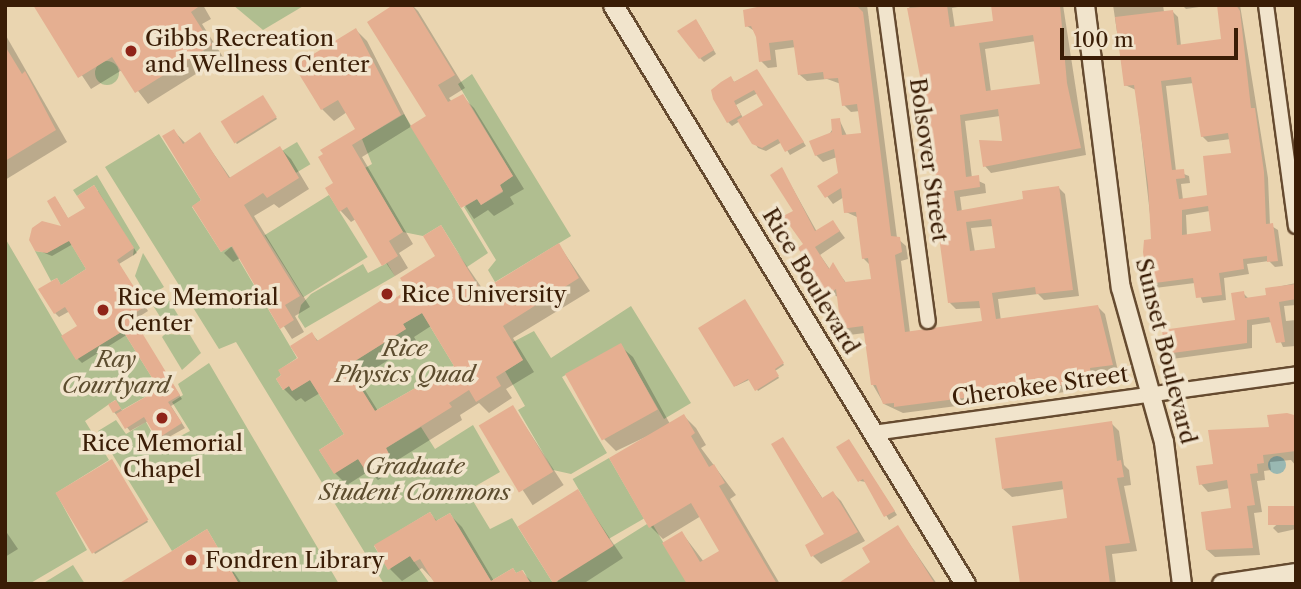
<!DOCTYPE html>
<html>
<head>
<meta charset="utf-8">
<style>
	body { margin:0 }
	#map { position:relative; width:1301px; height:589px; overflow:hidden; background:#ead5b0; font-family:"Libre Caslon Text",serif }
	div>[style] { position:absolute }
	.green>* { inset:0; background:#b0be90; transform-origin:0 0 }
	.round { border-radius:50% }
	.water>* { inset:0; background:#99b8b2 }
	.shadow>* { inset:0; background:#0003; transform-origin:0 0 }
	.building>* { inset:0; background:#e5af91; transform-origin:0 0 }
	.roads { filter:drop-shadow(2px 0 #664b30) drop-shadow(-2px 0 #664b30) drop-shadow(0 2px #664b30) drop-shadow(0 -2px #664b30) }
	.minor>* { height:14px; margin:-7px; padding:0 7px; transform-origin:7px; border-radius:7px; background:#f1e4cc }
	.tertiary>* { height:18px; margin:-9px; padding:0 9px; transform-origin:9px; border-radius:9px; background:#f1e4cc }
	.secondary>* { height:19px; margin:-9.5px; padding:0 9.5px; transform-origin:9.5px; border-radius:9.5px; background:#f1e4cc }
	.dots>* { width:19px; height:19px; translate:-50% -50%; box-sizing:border-box; border:4px solid #f1e4cc; border-radius:50% }
	span { translate:-50% -50%; white-space:nowrap; text-align:center; line-height:1.15; -webkit-text-stroke:7px #f1e4cc; paint-order:stroke }
	.poi-label { font-size:23px; color:#3a1d06 }
	.left { translate:0 -50%; text-align:left }
	.street-label { font-size:23px; color:#3a1d06 }
	.park-label { font-size:23px; color:#5d4d2f; font-style:italic }
	.frame { position:absolute; inset:0; border:7px solid #3a1d06; pointer-events:none }
	.scale { position:absolute; left:1060px; top:28px; width:178px; height:32px; box-sizing:border-box; border:4px solid #3a1d06; border-top:0; padding-left:9px; font-size:21px; line-height:24px; white-space:nowrap; color:#3a1d06; -webkit-text-stroke:5px #f1e4cc; paint-order:stroke }
</style>
</head>
<body>
<div id="map">
	<div class="green">
		<div style="clip-path:polygon(233px 5px,305px 5px,263px 30px)"></div>
		<div class="round" style="left:95px;top:61px;width:24px;height:24px"></div>
		<div style="clip-path:polygon(472px 74px,571px 236px,495px 282px,488px 270px,496px 260px,464px 207px,477px 199px,481px 205px,503px 192px,500px 185px,513px 176px,458px 84px)"></div>
		<div style="clip-path:polygon(404px 114px,488px 253px,467px 267px,441px 225px,423px 236px,403px 232px,365px 168px,372px 164px,362px 139px)"></div>
		<div style="clip-path:polygon(159px 134px,201px 200px,192px 207px,221px 252px,231px 246px,297px 358px,279px 370px,281px 375px,276px 379px,283px 390px,289px 386px,292px 391px,310px 380px,344px 434px,319px 450px,334px 473px,358px 459px,365px 469px,389px 454px,386px 448px,421px 427px,435px 449px,473px 425px,500px 472px,467px 491px,490px 529px,512px 518px,553px 583px,647px 524px,653px 525px,688px 584px,531px 584px,523px 570px,516px 573px,513px 568px,491px 581px,450px 513px,436px 521px,430px 512px,374px 546px,388px 569px,410px 556px,430px 584px,384px 584px,236px 342px,219px 349px,105px 167px)"></div>
		<div style="left:297px;top:142px;width:26px;height:17px;rotate:59deg"></div>
		<div style="clip-path:polygon(97px 175px,140px 248px,133px 256px,134px 248px,94px 185px,77px 196px,73px 190px)"></div>
		<div style="left:329px;top:195px;width:73px;height:76px;rotate:58deg"></div>
		<div style="clip-path:polygon(64px 232px,86px 269px,61px 285px,57px 278px,51px 281px,35px 251px,47px 253px,58px 247px)"></div>
		<div style="clip-path:polygon(5px 238px,76px 359px,123px 331px,159px 389px,122px 410px,115px 400px,85px 421px,109px 460px,56px 493px,87px 550px,29px 584px,5px 584px)"></div>
		<div style="clip-path:polygon(143px 253px,164px 287px,147px 297px,135px 276px)"></div>
		<div style="clip-path:polygon(387px 263px,395px 276px,305px 328px,298px 317px,301px 305px,311px 294px,363px 264px,368px 273px)"></div>
		<div style="clip-path:polygon(167px 297px,184px 325px,164px 323px,152px 304px)"></div>
		<div style="clip-path:polygon(631px 306px,691px 403px,664px 419px,621px 344px,562px 377px,607px 453px,571px 474px,553px 470px,518px 410px,525px 406px,505px 371px,523px 360px,513px 342px,534px 331px,551px 358px)"></div>
		<div style="clip-path:polygon(422px 313px,454px 366px,375px 411px,347px 366px,406px 329px,403px 324px)"></div>
		<div style="clip-path:polygon(165px 334px,190px 335px,201px 353px,182px 370px,162px 337px)"></div>
		<div style="clip-path:polygon(209px 363px,339px 584px,239px 584px,207px 529px,172px 551px,98px 431px,116px 420px,126px 434px,146px 422px,160px 447px,190px 431px,172px 402px,183px 395px,178px 384px)"></div>
		<div style="left:609px;top:458px;width:70px;height:42px;rotate:60deg"></div>
		<div style="clip-path:polygon(73px 565px,85px 584px,42px 584px)"></div>
	</div>
	<div class="water">
		<div class="round" style="left:1268px;top:456px;width:18px;height:18px"></div>
	</div>
	<div class="shadow">
		<div style="clip-path:polygon(35px 5px,203px 5px,211px 19px,202px 24px,223px 57px,148px 104px,122px 70px,91px 89px)"></div>
		<div style="clip-path:polygon(397px 5px,412px 5px,418px 11px,465px 88px,449px 98px,452px 102px,462px 96px,474px 108px,524px 189px,510px 197px,514px 204px,494px 216px,488px 210px,474px 219px,412px 126px,362px 157px,413px 244px,399px 253px,408px 268px,395px 276px,356px 219px,351px 222px,340px 210px,335px 183px,358px 130px,347px 112px,334px 121px,322px 109px,356px 30px,367px 41px,411px 127px,428px 116px)"></div>
		<div style="clip-path:polygon(evenodd,789px 5px,867px 5px,897px 238px,906px 246px,908px 259px,901px 261px,910px 333px,984px 323px,982px 308px,956px 309px,950px 303px,936px 145px,929px 120px,923px 113px,923px 88px,909px 5px,970px 5px,952px 8px,955px 28px,995px 22px,992px 5px,1063px 5px,1086px 155px,991px 173px,985px 166px,1004px 143px,1000px 116px,965px 121px,972px 178px,985px 184px,986px 193px,960px 197px,962px 212px,1025px 200px,1059px 188px,1065px 194px,1079px 296px,1044px 300px,1038px 294px,998px 299px,1001px 321px,1098px 307px,1105px 314px,1118px 371px,1096px 374px,1098px 385px,1065px 392px,903px 413px,884px 404px,873px 385px,865px 333px,849px 335px,843px 328px,839px 298px,826px 289px,806px 245px,782px 169px,817px 232px,833px 222px,845px 238px,820px 255px,831px 271px,833px 265px,847px 284px,873px 280px,871px 266px,863px 258px,859px 218px,846px 212px,844px 197px,833px 204px,820px 187px,839px 174px,837px 157px,823px 162px,816px 155px,839px 119px,847px 136px,863px 134px,860px 111px,851px 112px,844px 105px,841px 84px,827px 79px,807px 81px,800px 75px,796px 47px,775px 50px,777px 67px,768px 68px,761px 61px,756px 32px,747px 26px,789px 5px,1036px 41px,1042px 85px,991px 92px,985px 49px,1036px 41px,789px 5px,993px 226px,997px 249px,975px 252px,971px 228px,993px 226px)"></div>
		<div style="clip-path:polygon(evenodd,1113px 5px,1163px 5px,1164px 12px,1172px 11px,1178px 17px,1181px 46px,1223px 41px,1218px 5px,1240px 5px,1268px 178px,1270px 225px,1278px 230px,1283px 266px,1275px 267px,1269px 261px,1247px 264px,1249px 274px,1224px 278px,1226px 300px,1203px 303px,1195px 283px,1155px 288px,1149px 283px,1153px 241px,1136px 90px,1125px 85px,1113px 5px,1194px 83px,1202px 136px,1208px 142px,1231px 139px,1233px 154px,1208px 197px,1183px 200px,1181px 184px,1190px 183px,1189px 176px,1176px 171px,1166px 86px,1194px 83px,1113px 5px,1210px 211px,1213px 232px,1187px 236px,1186px 215px,1210px 211px)"></div>
		<div style="clip-path:polygon(1182px 5px,1199px 5px,1199px 7px,1186px 9px)"></div>
		<div style="clip-path:polygon(699px 25px,716px 54px,704px 62px,700px 58px)"></div>
		<div style="clip-path:polygon(5px 34px,67px 142px,5px 180px)"></div>
		<div style="clip-path:polygon(evenodd,757px 71px,806px 146px,790px 155px,782px 142px,766px 151px,758px 148px,740px 121px,732px 126px,728px 122px,731px 78px,734px 82px,757px 71px,758px 93px,765px 106px,743px 118px,736px 105px,758px 93px)"></div>
		<div style="clip-path:polygon(264px 98px,277px 119px,237px 144px,236px 143px)"></div>
		<div style="clip-path:polygon(174px 131px,186px 144px,200px 134px,231px 179px,280px 148px,291px 159px,309px 189px,279px 208px,274px 204px,254px 216px,310px 307px,295px 316px,304px 332px,292px 339px,240px 258px,233px 262px,224px 253px,238px 241px,223px 251px,194px 207px,204px 201px)"></div>
		<div style="clip-path:polygon(98px 191px,137px 253px,119px 264px,148px 311px,137px 318px,142px 325px,138px 328px,182px 399px,171px 406px,185px 428px,162px 441px,148px 421px,130px 431px,114px 412px,119px 406px,123px 412px,161px 389px,128px 334px,82px 363px,78px 359px,79px 327px,70px 311px,59px 317px,55px 313px,57px 280px,62px 286px,88px 269px,73px 244px,52px 256px,37px 250px,64px 228px,58px 202px,69px 220px,87px 208px)"></div>
		<div style="clip-path:polygon(evenodd,440px 227px,484px 291px,559px 245px,590px 291px,513px 338px,534px 372px,506px 389px,512px 398px,489px 413px,479px 403px,460px 415px,462px 420px,396px 461px,400px 467px,378px 480px,369px 471px,347px 485px,335px 473px,346px 435px,320px 393px,305px 402px,301px 398px,296px 401px,284px 389px,312px 334px,319px 342px,410px 291px,438px 256px,440px 227px,431px 326px,456px 367px,378px 411px,358px 379px,417px 342px,414px 337px,431px 326px)"></div>
		<div style="clip-path:polygon(1296px 283px,1296px 305px,1284px 306px,1286px 321px,1296px 320px,1296px 346px,1283px 347px,1272px 322px,1252px 325px,1252px 348px,1172px 359px,1167px 353px,1237px 322px,1243px 293px,1249px 299px,1268px 297px,1267px 289px)"></div>
		<div style="clip-path:polygon(746px 302px,784px 365px,775px 371px,779px 378px,758px 391px,751px 379px,736px 386px,700px 328px)"></div>
		<div style="clip-path:polygon(620px 346px,633px 357px,670px 424px,684px 416px,696px 428px,706px 445px,701px 448px,736px 495px,730px 499px,780px 584px,689px 584px,682px 533px,704px 562px,721px 551px,701px 516px,663px 539px,651px 527px,658px 431px,616px 451px,604px 439px)"></div>
		<div style="left:513px;top:407px;width:93px;height:37px;rotate:57deg"></div>
		<div style="clip-path:polygon(1293px 417px,1296px 466px,1291px 460px,1270px 462px,1271px 470px,1264px 471px,1265px 480px,1257px 481px,1262px 512px,1254px 513px,1260px 555px,1215px 557px,1207px 550px,1233px 509px,1230px 488px,1208px 492px,1201px 484px,1215px 466px)"></div>
		<div style="clip-path:polygon(1111px 423px,1119px 431px,1124px 465px,1129px 470px,1131px 485px,1124px 486px,1137px 551px,1112px 554px,1116px 584px,1022px 584px,1069px 520px,1065px 489px,1012px 497px,1003px 489px)"></div>
		<div style="clip-path:polygon(783px 439px,823px 499px,833px 493px,841px 501px,865px 541px,821px 564px,813px 556px,826px 535px)"></div>
		<div style="clip-path:polygon(852px 445px,897px 515px,889px 520px,866px 482px,860px 481px)"></div>
		<div style="clip-path:polygon(113px 462px,148px 522px,95px 554px,94px 552px)"></div>
		<div style="clip-path:polygon(578px 491px,623px 558px,583px 584px,557px 584px)"></div>
		<div style="clip-path:polygon(1296px 507px,1296px 529px,1278px 533px,1273px 528px)"></div>
		<div style="clip-path:polygon(430px 514px,438px 522px,450px 515px,462px 527px,494px 581px,522px 572px,534px 584px,437px 584px,422px 568px,402px 581px,390px 569px)"></div>
		<div style="clip-path:polygon(898px 527px,937px 584px,841px 584px,873px 563px)"></div>
		<div style="clip-path:polygon(5px 530px,18px 549px,5px 557px)"></div>
		<div style="clip-path:polygon(206px 531px,242px 584px,121px 584px)"></div>
	</div>
	<div class="building">
		<div style="clip-path:polygon(33px 5px,201px 5px,191px 12px,212px 45px,135px 93px,112px 57px,78px 78px)"></div>
		<div style="clip-path:polygon(393px 5px,412px 5px,455px 75px,438px 85px,448px 102px,463px 94px,513px 176px,500px 185px,503px 191px,481px 205px,477px 199px,461px 208px,410px 126px,426px 116px,367px 22px)"></div>
		<div style="clip-path:polygon(evenodd,766px 5px,856px 5px,863px 12px,891px 236px,900px 237px,902px 252px,895px 255px,905px 332px,982px 321px,979px 301px,948px 303px,939px 237px,934px 146px,927px 113px,921px 114px,918px 87px,922px 87px,907px 8px,947px 5px,950px 27px,993px 21px,991px 5px,1060px 5px,1067px 83px,1081px 148px,983px 167px,979px 140px,1002px 141px,998px 109px,960px 115px,966px 177px,979px 175px,980px 187px,954px 191px,957px 211px,1023px 199px,1022px 191px,1059px 186px,1073px 290px,1036px 294px,1035px 287px,992px 293px,996px 319px,1098px 305px,1113px 365px,1090px 368px,1092px 379px,1058px 386px,894px 407px,894px 403px,883px 404px,876px 385px,871px 385px,863px 326px,841px 329px,836px 289px,829px 294px,824px 290px,798px 248px,803px 244px,783px 216px,793px 211px,770px 175px,782px 167px,815px 231px,833px 220px,840px 231px,815px 247px,829px 269px,833px 262px,845px 282px,871px 279px,868px 258px,862px 259px,856px 212px,844px 213px,841px 188px,825px 198px,817px 186px,838px 173px,834px 149px,815px 156px,809px 141px,832px 132px,831px 119px,840px 118px,842px 135px,861px 133px,857px 104px,842px 106px,838px 78px,824px 79px,823px 72px,798px 75px,793px 40px,769px 43px,771px 60px,759px 62px,756px 37px,751px 26px,745px 27px,743px 10px,766px 5px,1033px 35px,1040px 84px,986px 91px,979px 43px,1033px 35px,766px 5px,991px 219px,995px 248px,970px 251px,966px 222px,991px 219px)"></div>
		<div style="clip-path:polygon(evenodd,1217px 5px,1236px 5px,1240px 11px,1251px 108px,1255px 108px,1264px 172px,1266px 224px,1273px 223px,1278px 261px,1267px 262px,1267px 256px,1243px 259px,1244px 269px,1219px 273px,1222px 295px,1196px 298px,1193px 278px,1147px 284px,1143px 252px,1144px 240px,1151px 239px,1148px 185px,1134px 85px,1124px 86px,1115px 17px,1173px 10px,1177px 45px,1221px 39px,1217px 5px,1191px 77px,1201px 137px,1228px 133px,1231px 153px,1203px 156px,1207px 195px,1179px 199px,1176px 179px,1185px 178px,1184px 169px,1172px 170px,1161px 81px,1191px 77px,1217px 5px,1208px 206px,1211px 231px,1182px 235px,1182px 210px,1208px 206px)"></div>
		<div style="clip-path:polygon(696px 19px,714px 50px,699px 59px,677px 31px)"></div>
		<div style="clip-path:polygon(356px 28px,401px 115px,352px 145px,403px 232px,389px 241px,398px 256px,382px 266px,347px 207px,339px 212px,325px 188px,333px 183px,318px 157px,323px 154px,320px 150px,355px 129px,338px 100px,321px 110px,294px 66px)"></div>
		<div style="clip-path:polygon(5px 46px,22px 74px,25px 71px,56px 130px,5px 161px)"></div>
		<div style="clip-path:polygon(757px 69px,804px 142px,785px 152px,778px 139px,762px 148px,752px 144px,737px 120px,763px 105px,754px 90px,734px 101px,741px 115px,727px 123px,713px 99px,711px 90px,721px 82px,731px 76px,734px 82px)"></div>
		<div style="left:263px;top:95px;width:26px;height:50px;rotate:58deg"></div>
		<div style="clip-path:polygon(174px 129px,183px 144px,200px 132px,229px 178px,280px 146px,299px 178px,267px 198px,263px 193px,244px 205px,300px 296px,285px 305px,294px 320px,280px 329px,232px 246px,221px 252px,192px 206px,201px 200px,162px 136px)"></div>
		<div style="clip-path:polygon(94px 185px,134px 248px,117px 260px,146px 306px,135px 313px,140px 321px,136px 323px,180px 395px,168px 402px,182px 423px,157px 439px,144px 417px,125px 429px,116px 414px,159px 389px,123px 331px,76px 360px,61px 336px,77px 326px,65px 307px,54px 314px,38px 289px,57px 278px,61px 285px,86px 269px,69px 241px,47px 253px,35px 251px,29px 240px,32px 228px,42px 221px,61px 226px,47px 201px,55px 196px,68px 218px,85px 208px,77px 196px)"></div>
		<div style="clip-path:polygon(evenodd,441px 225px,481px 291px,559px 243px,579px 278px,503px 326px,523px 360px,496px 377px,501px 386px,476px 402px,469px 390px,449px 403px,452px 407px,386px 448px,389px 454px,365px 470px,358px 459px,334px 474px,319px 450px,344px 434px,310px 380px,292px 391px,289px 386px,283px 390px,276px 379px,281px 375px,278px 370px,298px 358px,290px 346px,312px 332px,317px 341px,385px 298px,388px 303px,407px 290px,400px 278px,435px 256px,423px 236px,441px 225px,422px 313px,454px 366px,375px 411px,347px 366px,406px 329px,403px 324px,422px 313px)"></div>
		<div style="clip-path:polygon(1296px 284px,1296px 299px,1279px 302px,1285px 342px,1276px 343px,1269px 317px,1247px 320px,1247px 343px,1165px 354px,1162px 330px,1235px 320px,1231px 293px,1244px 291px,1245px 298px,1266px 295px,1265px 288px)"></div>
		<div style="clip-path:polygon(745px 299px,784px 363px,775px 369px,779px 376px,755px 391px,748px 379px,734px 387px,698px 328px)"></div>
		<div style="left:621px;top:343px;width:76px;height:64px;rotate:61deg"></div>
		<div style="left:116px;top:400px;width:10px;height:9px;rotate:61deg"></div>
		<div style="left:513px;top:405px;width:78px;height:40px;rotate:59deg"></div>
		<div style="clip-path:polygon(1287px 413px,1294px 415px,1296px 451px,1263px 455px,1264px 463px,1257px 464px,1258px 473px,1250px 474px,1255px 505px,1247px 506px,1253px 548px,1206px 550px,1201px 512px,1231px 508px,1227px 480px,1199px 485px,1196px 466px,1213px 464px,1208px 430px,1269px 427px,1267px 415px)"></div>
		<div style="clip-path:polygon(684px 414px,695px 433px,691px 436px,709px 467px,714px 464px,725px 483px,719px 486px,777px 584px,687px 584px,662px 543px,682px 531px,700px 562px,719px 551px,691px 503px,649px 528px,609px 458px)"></div>
		<div style="clip-path:polygon(1112px 421px,1117px 461px,1121px 460px,1124px 477px,1117px 478px,1130px 543px,1105px 546px,1110px 584px,1020px 584px,1012px 526px,1067px 518px,1062px 481px,1002px 489px,995px 438px)"></div>
		<div style="clip-path:polygon(783px 437px,822px 498px,833px 491px,858px 532px,811px 557px,805px 545px,824px 534px,771px 444px)"></div>
		<div style="clip-path:polygon(849px 439px,895px 511px,884px 517px,863px 479px,858px 482px,836px 447px)"></div>
		<div style="left:112px;top:459px;width:71px;height:66px;rotate:59deg"></div>
		<div style="left:578px;top:489px;width:67px;height:71px;rotate:58deg"></div>
		<div style="left:1296px;top:506px;width:19px;height:28px;rotate:90deg"></div>
		<div style="clip-path:polygon(430px 512px,436px 521px,450px 513px,491px 581px,513px 568px,516px 573px,522px 570px,531px 584px,435px 584px,420px 559px,414px 562px,410px 556px,388px 570px,374px 545px)"></div>
		<div style="clip-path:polygon(898px 525px,935px 584px,837px 584px,870px 562px,862px 548px)"></div>
		<div style="clip-path:polygon(207px 529px,239px 584px,118px 584px,172px 551px)"></div>
	</div>
	<div class="roads">
		<div class="minor">
			<div style="left:885px;top:5px;width:319px;rotate:82.3deg"></div>
			<div style="left:1266px;top:5px;width:223px;rotate:82.3deg"></div>
			<div style="left:873px;top:433px;width:427px;rotate:-7.9deg"></div>
		</div>
		<div class="tertiary">
			<div style="left:1085px;top:5px;width:285px;rotate:82.8deg"></div>
			<div style="left:1121px;top:288px;width:160px;rotate:74.4deg"></div>
			<div style="left:1164px;top:442px;width:143px;rotate:82.8deg"></div>
			<div style="left:1222px;top:584px;width:75px;rotate:-8.5deg"></div>
		</div>
		<div class="secondary">
			<div style="left:613px;top:5px;width:678px;rotate:58.7deg"></div>
		</div>
	</div>
	<div class="dots">
		<div style="left:131px;top:51px;background:#8f2418"></div>
		<div style="left:387px;top:294px;background:#8f2418"></div>
		<div style="left:103px;top:310px;background:#8f2418"></div>
		<div style="left:162px;top:418px;background:#8f2418"></div>
		<div style="left:191px;top:560px;background:#8f2418"></div>
	</div>
	<div class="poi-label">
		<span class="left" style="left:145px;top:51px">Gibbs Recreation<br>and Wellness Center</span>
		<span class="left" style="left:401px;top:294px">Rice University</span>
		<span class="left" style="left:117px;top:310px">Rice Memorial<br>Center</span>
		<span style="left:162px;top:456px">Rice Memorial<br>Chapel</span>
		<span class="left" style="left:205px;top:560px">Fondren Library</span>
	</div>
	<div class="street-label">
		<span style="left:929px;top:160px;rotate:82deg">Bolsover Street</span>
		<span style="left:811px;top:281px;rotate:59deg">Rice Boulevard</span>
		<span style="left:1166px;top:351px;rotate:76deg">Sunset Boulevard</span>
		<span style="left:1040px;top:386px;rotate:-8deg">Cherokee Street</span>
	</div>
	<div class="park-label">
		<span style="left:405px;top:361px">Rice<br>Physics Quad</span>
		<span style="left:116px;top:372px">Ray<br>Courtyard</span>
		<span style="left:415px;top:479px">Graduate<br>Student Commons</span>
	</div>
	<div class="frame"></div>
	<div class="scale">100 m</div>
</div>
</body>
</html>
